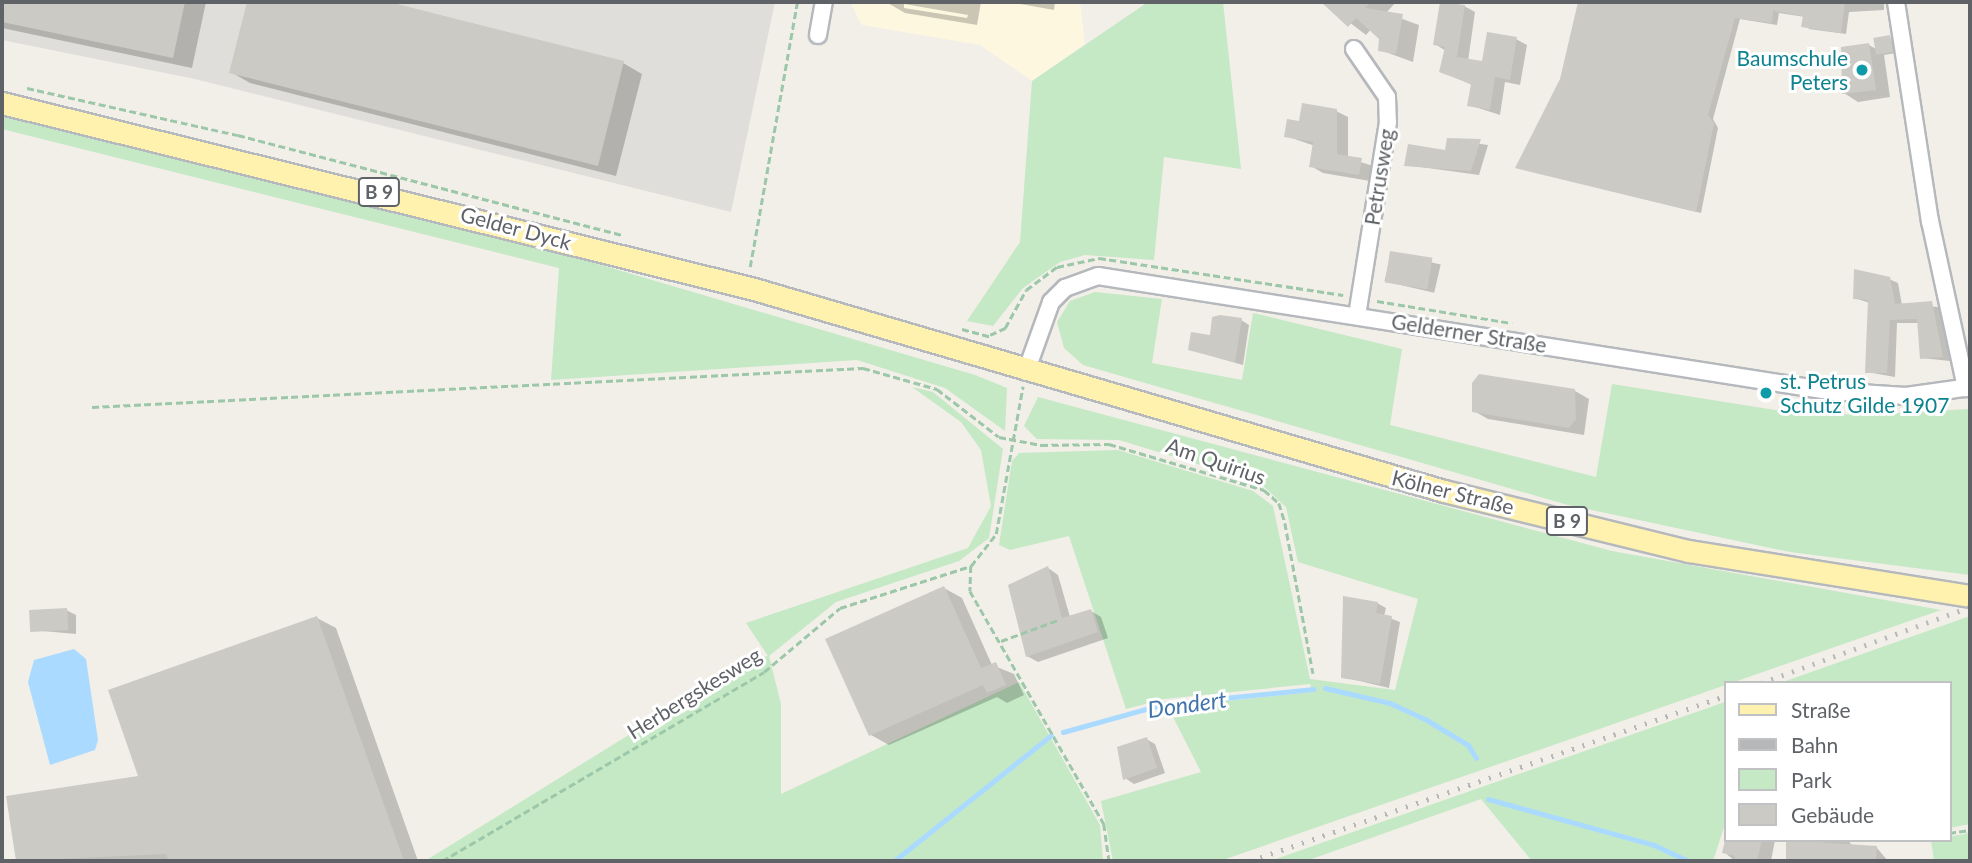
<!DOCTYPE html>
<html>
<head>
<meta charset="utf-8">
<style>
	body { margin:0 }
	#map { position:relative; width:1972px; height:863px; overflow:hidden; background:#f1efe8; font-family:Lato,sans-serif }
	div>[style] { position:absolute }
	.commercial>* { inset:0; background:#fef7e0 }
	.industrial>* { inset:0; background:#e0deda }
	.green>* { inset:0; background:#c5e8c5 }
	.water>* { inset:0; background:#aadaff }
	.shadow>* { inset:0; background:#0003; transform-origin:0 0 }
	.stream>* { height:5px; margin:-2.5px; padding:0 2.5px; transform-origin:2.5px; border-radius:2.5px; background:#aadaff }
	.building>* { inset:0; background:#cccac5; transform-origin:0 0 }
	.path>* { height:2.5px; margin-top:-1.25px; transform-origin:0; background:repeating-linear-gradient(90deg,#9cc7a9 0 7px,transparent 0 10.5px) }
	.roads { filter:drop-shadow(2px 0 #b5b8bc) drop-shadow(-2px 0 #b5b8bc) drop-shadow(0 2px #b5b8bc) drop-shadow(0 -2px #b5b8bc) }
	.minor>* { height:16px; margin:-8px; padding:0 8px; transform-origin:8px; border-radius:8px; background:#fff }
	.major>* { height:21px; margin:-10.5px; padding:0 10.5px; transform-origin:10.5px; border-radius:10.5px; background:#fff2af }
	.rail>* { height:5px; margin-top:-2.5px; transform-origin:0; background:repeating-linear-gradient(90deg,#b6b7b8 0 2px,transparent 0 11px) }
	.dots>* { width:19px; height:19px; translate:-50% -50%; box-sizing:border-box; border:4px solid #fff; border-radius:50% }
	span { translate:-50% -50%; white-space:nowrap; text-align:center; line-height:1.15; -webkit-text-stroke:6px #fff; paint-order:stroke }
	.shield-label span { padding:2px 5px; background:#fff; border:2px solid; border-radius:5px; -webkit-text-stroke-width:0 }
	.shield-label { font-size:19px; color:#5f6368; font-weight:700 }
	.culture-label { font-size:21px; color:#0d838f }
	.right { translate:-100% -50%; text-align:right }
	.left { translate:0 -50%; text-align:left }
	.street-label { font-size:21px; color:#5f6368 }
	.water-label { font-size:23px; color:#4174aa; font-style:italic }
	.frame { position:absolute; inset:0; border:4px solid #5f6368; pointer-events:none }
	.legend { position:absolute; left:1724px; top:681px; width:228px; height:161px; box-sizing:border-box; background:#fff; border:2px solid #bfc1c3; margin:0; padding:9px 12px; list-style:none; font-size:21px; color:#5f6368 }
	.legend li { display:flex; align-items:center; gap:14px; height:35px }
	.legend b { width:35px; border:2px solid #bfc1c3 }
</style>
</head>
<body>
<div id="map">
	<div class="commercial">
		<div style="clip-path:polygon(850px 2px,1080px 2px,1085px 44px,1032px 81px,980px 45px,862px 25px)"></div>
	</div>
	<div class="industrial">
		<div style="clip-path:polygon(2px 2px,775px 2px,731px 212px,195px 79px,2px 40px)"></div>
	</div>
	<div class="green">
		<div style="clip-path:polygon(1148px 2px,1223px 2px,1241px 169px,1164px 157px,1154px 260px,1085px 255px,1060px 262px,1023px 288px,993px 326px,967px 321px,1020px 242px,1032px 81px)"></div>
		<div style="clip-path:polygon(2px 114px,530px 244px,975px 375px,1007px 388px,1005px 431px,945px 388px,857px 360px,551px 380px,559px 268px,2px 129px)"></div>
		<div style="clip-path:polygon(1095px 292px,1162px 299px,1152px 363px,1242px 380px,1253px 313px,1402px 349px,1390px 425px,1596px 477px,1612px 384px,1775px 410px,1859px 415px,1970px 409px,1970px 575px,1790px 552px,1568px 505px,1083px 365px,1064px 348px,1057px 322px,1070px 301px)"></div>
		<div style="clip-path:polygon(912px 387px,933px 392px,1003px 449px,989px 538px,959px 561px,836px 602px,769px 656px,781px 704px,781px 794px,1019px 682px,1100px 825px,1103px 861px,425px 861px,750px 660px,768px 656px,746px 623px,968px 548px,991px 506px,981px 450px,961px 422px)"></div>
		<div style="clip-path:polygon(1038px 397px,1612px 551px,1941px 610px,1220px 861px,1113px 861px,1101px 801px,1201px 772px,1168px 707px,1313px 692px,1310px 684px,1164px 699px,1126px 709px,1069px 536px,1010px 550px,999px 545px,1012px 461px,1019px 453px,1118px 450px,1253px 491px,1273px 506px,1310px 679px,1395px 690px,1418px 599px,1298px 562px,1286px 507px,1260px 483px,1119px 440px,1037px 439px,1024px 426px)"></div>
		<div style="clip-path:polygon(1970px 616px,1970px 824px,1949px 828px,1949px 683px,1780px 683px)"></div>
		<div style="clip-path:polygon(1725px 702px,1725px 824px,1713px 861px,1532px 861px,1481px 799px,1306px 861px,1270px 861px)"></div>
		<div style="clip-path:polygon(1970px 833px,1970px 861px,1934px 861px,1931px 840px)"></div>
	</div>
	<div class="water">
		<div style="clip-path:polygon(74px 649px,86px 659px,98px 740px,95px 750px,50px 765px,28px 682px,34px 660px)"></div>
	</div>
	<div class="shadow">
		<div style="clip-path:polygon(2px 2px,206px 2px,192px 68px,2px 28px)"></div>
		<div style="clip-path:polygon(249px 2px,382px 2px,623px 63px,642px 74px,616px 176px,250px 83px,231px 72px)"></div>
		<div style="clip-path:polygon(evenodd,886px 2px,981px 2px,977px 25px,905px 13px,886px 2px,904px 4px,968px 15px,967px 18px,904px 8px,904px 4px)"></div>
		<div style="clip-path:polygon(1009px 2px,1055px 2px,1054px 10px)"></div>
		<div style="clip-path:polygon(1323px 2px,1396px 2px,1386px 13px,1419px 25px,1413px 62px,1380px 50px,1381px 38px,1371px 29px,1366px 35px)"></div>
		<div style="clip-path:polygon(1580px 2px,1884px 2px,1884px 10px,1849px 12px,1846px 34px,1809px 29px,1805px 17px,1779px 13px,1777px 25px,1740px 19px,1713px 119px,1718px 128px,1701px 213px,1517px 168px,1561px 79px)"></div>
		<div style="clip-path:polygon(1464px 6px,1475px 12px,1468px 61px,1484px 63px,1516px 39px,1527px 45px,1520px 85px,1505px 82px,1500px 115px,1469px 105px,1472px 85px,1441px 71px,1446px 51px,1435px 44px)"></div>
		<div style="clip-path:polygon(1890px 37px,1896px 53px,1884px 55px,1890px 97px,1858px 102px,1844px 93px,1869px 45px,1876px 49px)"></div>
		<div style="clip-path:polygon(1336px 111px,1348px 117px,1348px 158px,1373px 166px,1370px 181px,1323px 173px,1311px 166px,1315px 146px,1286px 136px)"></div>
		<div style="clip-path:polygon(1449px 140px,1488px 145px,1479px 175px,1406px 165px,1447px 153px)"></div>
		<div style="left:1391px;top:253px;width:51px;height:29px;rotate:13deg"></div>
		<div style="clip-path:polygon(1889px 279px,1898px 283px,1902px 305px,1940px 307px,1950px 361px,1922px 358px,1919px 323px,1897px 323px,1895px 377px,1867px 372px,1870px 303px,1854px 298px)"></div>
		<div style="clip-path:polygon(1241px 320px,1249px 325px,1243px 365px,1190px 350px)"></div>
		<div style="clip-path:polygon(1575px 391px,1589px 399px,1584px 435px,1488px 419px,1474px 411px)"></div>
		<div style="clip-path:polygon(1048px 568px,1058px 575px,1070px 617px,1091px 611px,1101px 617px,1108px 638px,1038px 662px,1027px 656px)"></div>
		<div style="clip-path:polygon(944px 588px,962px 598px,992px 665px,1014px 674px,1024px 695px,1007px 703px,997px 697px,889px 745px,871px 735px)"></div>
		<div style="clip-path:polygon(1377px 603px,1386px 608px,1384px 616px,1400px 622px,1389px 688px,1343px 677px)"></div>
		<div style="clip-path:polygon(66px 610px,76px 615px,76px 634px,31px 630px)"></div>
		<div style="clip-path:polygon(317px 618px,336px 628px,418px 861px,17px 861px,8px 797px,141px 778px)"></div>
		<div style="clip-path:polygon(1146px 739px,1155px 744px,1165px 773px,1134px 784px,1125px 778px)"></div>
		<div style="clip-path:polygon(1727px 840px,1775px 840px,1771px 861px,1735px 861px,1724px 852px)"></div>
		<div style="clip-path:polygon(1788px 840px,1848px 840px,1853px 847px,1877px 848px,1888px 861px,1787px 861px)"></div>
	</div>
	<div class="stream">
		<div style="left:1325px;top:688px;width:67px;rotate:13deg"></div>
		<div style="left:1390px;top:703px;width:38px;rotate:25deg"></div>
		<div style="left:1425px;top:719px;width:50px;rotate:31.2deg"></div>
		<div style="left:1468px;top:745px;width:15px;rotate:58deg"></div>
		<div style="left:1063px;top:732px;width:105px;rotate:-15.5deg"></div>
		<div style="left:1164px;top:704px;width:150px;rotate:-5.7deg"></div>
		<div style="left:1488px;top:799px;width:172px;rotate:15.5deg"></div>
		<div style="left:1654px;top:845px;width:38px;rotate:25deg"></div>
		<div style="left:894px;top:861px;width:201px;rotate:-38.7deg"></div>
	</div>
	<div class="building">
		<div style="clip-path:polygon(2px 2px,185px 2px,173px 58px,2px 22px)"></div>
		<div style="clip-path:polygon(247px 2px,389px 2px,624px 61px,598px 166px,229px 73px)"></div>
		<div style="clip-path:polygon(1321px 2px,1371px 2px,1365px 8px,1403px 14px,1396px 54px,1378px 51px,1379px 39px,1356px 18px,1348px 27px)"></div>
		<div style="clip-path:polygon(1440px 2px,1465px 5px,1457px 57px,1482px 61px,1487px 32px,1517px 37px,1510px 80px,1495px 77px,1490px 110px,1467px 106px,1471px 84px,1439px 72px,1445px 47px,1433px 45px)"></div>
		<div style="clip-path:polygon(1578px 2px,1845px 2px,1841px 33px,1801px 27px,1803px 16px,1773px 11px,1772px 23px,1735px 18px,1708px 115px,1714px 123px,1696px 212px,1515px 168px,1560px 79px)"></div>
		<div style="left:1890px;top:35px;width:17px;height:17px;rotate:80deg"></div>
		<div style="clip-path:polygon(1869px 43px,1876px 90px,1842px 94px,1841px 47px)"></div>
		<div style="clip-path:polygon(1302px 103px,1337px 109px,1337px 154px,1362px 158px,1359px 175px,1309px 167px,1313px 142px,1284px 137px,1287px 119px,1299px 121px)"></div>
		<div style="clip-path:polygon(1447px 138px,1481px 139px,1471px 171px,1404px 166px,1408px 144px,1445px 150px)"></div>
		<div style="left:1390px;top:251px;width:43px;height:32px;rotate:9deg"></div>
		<div style="clip-path:polygon(1854px 269px,1890px 277px,1895px 304px,1932px 301px,1943px 357px,1920px 359px,1917px 319px,1890px 320px,1887px 373px,1865px 373px,1868px 300px,1853px 299px)"></div>
		<div style="clip-path:polygon(1220px 315px,1242px 318px,1235px 362px,1188px 350px,1191px 332px,1210px 335px,1212px 317px)"></div>
		<div style="clip-path:polygon(1479px 374px,1575px 389px,1576px 419px,1569px 428px,1472px 412px,1472px 383px)"></div>
		<div style="clip-path:polygon(1048px 566px,1062px 618px,1091px 609px,1098px 632px,1026px 657px,1008px 585px)"></div>
		<div style="clip-path:polygon(944px 586px,981px 668px,996px 662px,1006px 685px,987px 693px,983px 685px,869px 736px,825px 639px)"></div>
		<div style="clip-path:polygon(1343px 596px,1378px 602px,1376px 613px,1392px 616px,1380px 684px,1341px 678px)"></div>
		<div style="left:67px;top:608px;width:22px;height:38px;rotate:87deg"></div>
		<div style="clip-path:polygon(317px 616px,404px 861px,169px 861px,166px 854px,16px 861px,6px 796px,138px 776px,108px 690px)"></div>
		<div style="clip-path:polygon(1147px 737px,1157px 768px,1123px 780px,1117px 747px)"></div>
		<div style="clip-path:polygon(1725px 840px,1762px 840px,1757px 861px,1734px 861px,1735px 856px,1722px 853px)"></div>
		<div style="clip-path:polygon(1786px 840px,1877px 846px,1876px 861px,1786px 861px)"></div>
	</div>
	<div class="path">
		<div style="left:27px;top:88px;width:216px;rotate:12.6deg"></div>
		<div style="left:238px;top:135px;width:397px;rotate:14.6deg"></div>
		<div style="left:750px;top:267px;width:269px;rotate:-79.9deg"></div>
		<div style="left:1377px;top:301px;width:137px;rotate:9.3deg"></div>
		<div style="left:962px;top:329px;width:31px;rotate:15deg"></div>
		<div style="left:990px;top:335px;width:17px;rotate:-25deg"></div>
		<div style="left:1005px;top:328px;width:43px;rotate:-61.1deg"></div>
		<div style="left:1026px;top:290px;width:39px;rotate:-37deg"></div>
		<div style="left:1057px;top:267px;width:43px;rotate:-12.1deg"></div>
		<div style="left:1099px;top:258px;width:247px;rotate:8.6deg"></div>
		<div style="left:92px;top:407px;width:772px;rotate:-2.9deg"></div>
		<div style="left:863px;top:368px;width:77px;rotate:15.8deg"></div>
		<div style="left:937px;top:389px;width:78px;rotate:37.7deg"></div>
		<div style="left:999px;top:437px;width:43px;rotate:10.8deg"></div>
		<div style="left:1041px;top:445px;width:68px;rotate:-0.8deg"></div>
		<div style="left:1109px;top:444px;width:162px;rotate:16.5deg"></div>
		<div style="left:1264px;top:490px;width:20px;rotate:41deg"></div>
		<div style="left:1279px;top:503px;width:21px;rotate:73deg"></div>
		<div style="left:1285px;top:523px;width:153px;rotate:79.4deg"></div>
		<div style="left:971px;top:566px;width:25px;rotate:92deg"></div>
		<div style="left:970px;top:591px;width:269px;rotate:60.1deg"></div>
		<div style="left:1104px;top:824px;width:37px;rotate:82deg"></div>
		<div style="left:1001px;top:641px;width:61px;rotate:-20.2deg"></div>
		<div style="left:1949px;top:833px;width:21px;rotate:-8deg"></div>
		<div style="left:442px;top:861px;width:373px;rotate:-30.4deg"></div>
		<div style="left:764px;top:672px;width:99px;rotate:-40.1deg"></div>
		<div style="left:840px;top:608px;width:138px;rotate:-17.8deg"></div>
		<div style="left:971px;top:566px;width:41px;rotate:-52deg"></div>
		<div style="left:996px;top:534px;width:150px;rotate:-79.7deg"></div>
	</div>
	<div class="roads">
		<div class="minor">
			<div style="left:1896px;top:2px;width:222px;rotate:81.2deg"></div>
			<div style="left:1930px;top:221px;width:171px;rotate:77.8deg"></div>
			<div style="left:818px;top:35px;width:34px;rotate:-80deg"></div>
			<div style="left:1354px;top:49px;width:58px;rotate:55.5deg"></div>
			<div style="left:1387px;top:97px;width:25px;rotate:88deg"></div>
			<div style="left:1388px;top:122px;width:195px;rotate:99.1deg"></div>
			<div style="left:1026px;top:372px;width:74px;rotate:-70.3deg"></div>
			<div style="left:1051px;top:302px;width:20px;rotate:-45deg"></div>
			<div style="left:1065px;top:288px;width:35px;rotate:-20deg"></div>
			<div style="left:1098px;top:276px;width:740px;rotate:8.94deg"></div>
			<div style="left:1829px;top:391px;width:77px;rotate:3.7deg"></div>
			<div style="left:1906px;top:396px;width:65px;rotate:-8deg"></div>
		</div>
		<div class="major">
			<div style="left:2px;top:103px;width:775px;rotate:13.89deg"></div>
			<div style="left:754px;top:289px;width:719px;rotate:16.32deg"></div>
			<div style="left:1444px;top:491px;width:252px;rotate:13.8deg"></div>
			<div style="left:1689px;top:551px;width:285px;rotate:9.1deg"></div>
		</div>
	</div>
	<div class="rail">
		<div style="left:1761px;top:683px;width:222px;rotate:-20deg"></div>
		<div style="left:1250px;top:861px;width:503px;rotate:-19.16deg"></div>
	</div>
	<div class="dots">
		<div style="left:1862px;top:70px;background:#0f9aa8"></div>
		<div style="left:1766px;top:393px;background:#0f9aa8"></div>
	</div>
	<div class="shield-label">
		<span style="left:379px;top:192px">B 9</span>
		<span style="left:1567px;top:521px">B 9</span>
	</div>
	<div class="culture-label">
		<span class="right" style="left:1848px;top:70px">Baumschule<br>Peters</span>
		<span class="left" style="left:1780px;top:393px">st. Petrus<br>Schutz Gilde 1907</span>
	</div>
	<div class="street-label">
		<span style="left:1379px;top:177px;rotate:-81deg">Petrusweg</span>
		<span style="left:516px;top:228px;rotate:15deg">Gelder Dyck</span>
		<span style="left:1469px;top:333px;rotate:9deg">Gelderner Straße</span>
		<span style="left:1216px;top:461px;rotate:19deg">Am Quirius</span>
		<span style="left:1453px;top:492px;rotate:14deg">Kölner Straße</span>
		<span style="left:694px;top:693px;rotate:-32deg">Herbergskesweg</span>
	</div>
	<div class="water-label">
		<span style="left:1187px;top:704px;rotate:-8deg">Dondert</span>
	</div>
	<div class="frame"></div>
	<ul class="legend">
	<li><b style="height:9px;background:#fff2af"></b>Straße</li>
	<li><b style="height:9px;background:#b6b7b8"></b>Bahn</li>
	<li><b style="height:19px;background:#c5e8c5"></b>Park</li>
	<li><b style="height:19px;background:#cccac5"></b>Gebäude</li>
	</ul>
</div>
</body>
</html>
